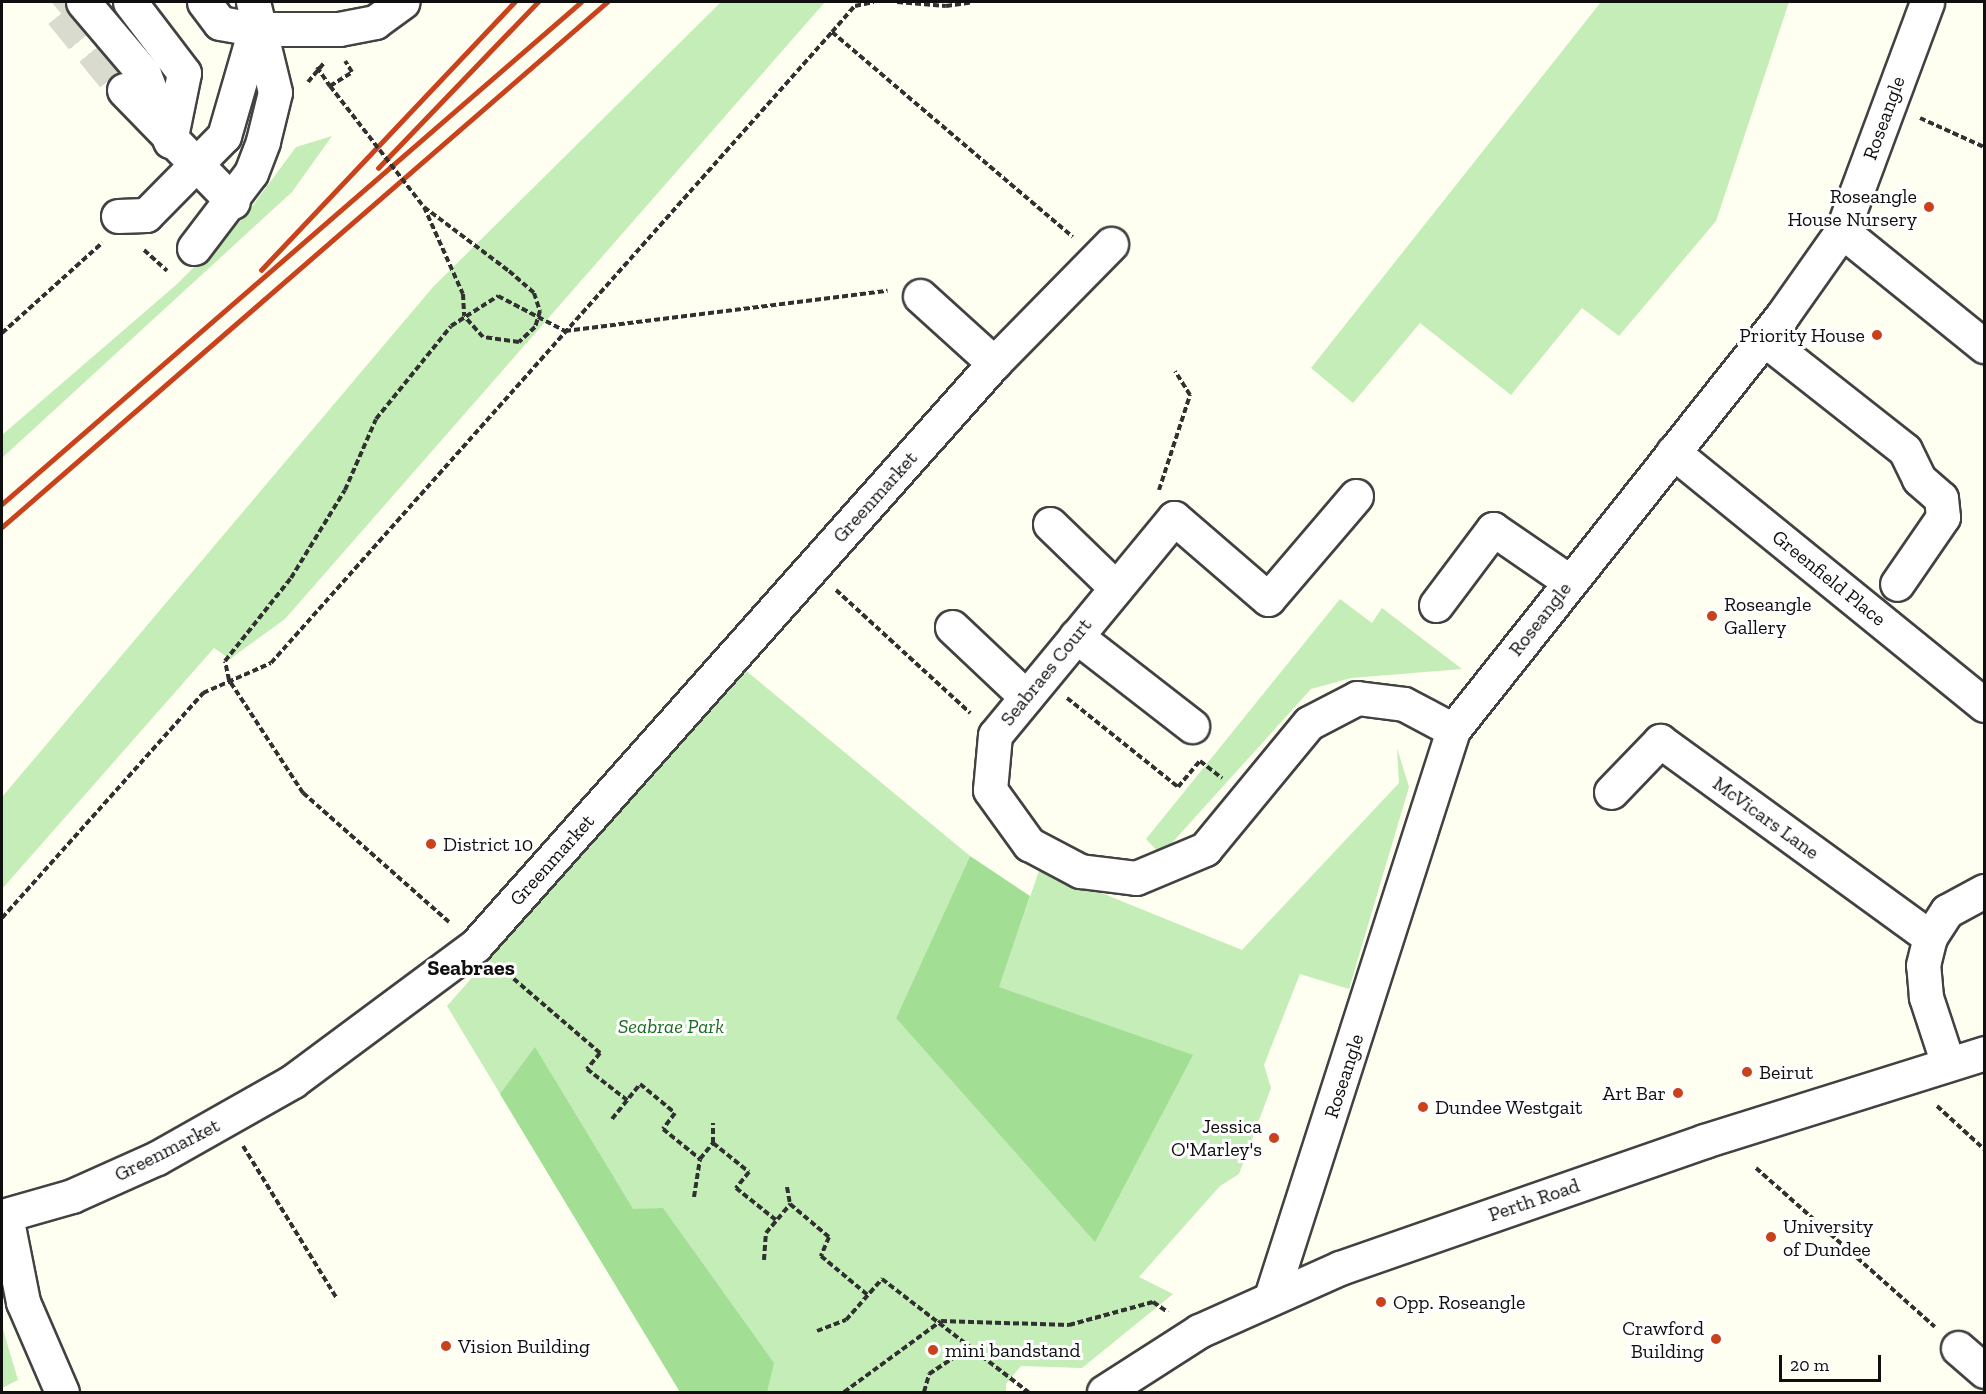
<!DOCTYPE html>
<html>
<head>
<meta charset="utf-8">
<style>
	body { margin:0 }
	#map { position:relative; width:1986px; height:1394px; overflow:hidden; background:#fefff1; font-family:"Zilla Slab",serif }
	div>[style] { position:absolute }
	.green>* { inset:0; background:#c4edb7 }
	.forest>* { inset:0; background:#a2df95 }
	.minor-tunnel>* { height:33px; margin-top:-16.5px; transform-origin:0; background:repeating-linear-gradient(90deg,#dadbcf 0 33px,transparent 0 49px) }
	.path>* { height:4px; margin-top:-2px; transform-origin:0; background:repeating-linear-gradient(90deg,#313131 0 6px,transparent 0 9px) }
	.roads { filter:drop-shadow(2px 0 #424242) drop-shadow(-2px 0 #424242) drop-shadow(0 2px #424242) drop-shadow(0 -2px #424242) }
	.minor>* { height:33px; margin:-16.5px; padding:0 16.5px; transform-origin:16.5px; border-radius:16.5px; background:#fff }
	.rail>* { height:4.5px; margin:-2.25px; padding:0 2.25px; transform-origin:2.25px; border-radius:2.25px; background:#ca421b }
	.path-bridge>* { height:4px; margin-top:-2px; transform-origin:0; background:repeating-linear-gradient(90deg,#313131 0 6px,transparent 0 9px) }
	.dots>* { width:16px; height:16px; translate:-50% -50%; box-sizing:border-box; border:3px solid #fff; border-radius:50% }
	span { translate:-50% -50%; white-space:nowrap; text-align:center; line-height:1.15; -webkit-text-stroke:6px #fff; paint-order:stroke }
	.street-label { font-size:20px; color:#0f0f0f }
	.poi-label { font-size:20px; color:#0f0f0f }
	.right { translate:-100% -50%; text-align:right }
	.left { translate:0 -50%; text-align:left }
	.park-label { font-size:20px; color:#196d1e; font-style:italic }
	.quarter-label { font-size:22px; color:#0f0f0f; font-weight:700 }
	.frame { position:absolute; inset:0; border:3px solid #0f0f0f; pointer-events:none }
	.scale { position:absolute; left:1779px; top:1355px; width:102px; height:27px; box-sizing:border-box; border:3px solid #0f0f0f; border-top:0; padding-left:8px; font-size:18px; line-height:21px; white-space:nowrap; color:#0f0f0f; -webkit-text-stroke:4px #fff; paint-order:stroke }
</style>
</head>
<body>
<div id="map">
	<div class="green">
		<div style="clip-path:polygon(721px 2px,825px 2px,285px 619px,230px 659px,214px 648px,2px 889px,2px 797px,433px 287px)"></div>
		<div style="clip-path:polygon(1601px 2px,1789px 2px,1716px 221px,1619px 336px,1582px 308px,1511px 395px,1420px 323px,1353px 403px,1311px 368px)"></div>
		<div style="clip-path:polygon(332px 136px,292px 192px,2px 458px,2px 435px,176px 285px,245px 216px,296px 147px)"></div>
		<div style="clip-path:polygon(1340px 599px,1372px 623px,1382px 608px,1462px 669px,1351px 678px,1311px 689px,1161px 855px,1146px 839px)"></div>
		<div style="clip-path:polygon(744px 669px,970px 856px,896px 1018px,999px 986px,1040px 868px,1242px 950px,1399px 783px,1397px 748px,1409px 787px,1349px 989px,1300px 974px,1264px 1065px,1271px 1088px,1239px 1174px,1220px 1186px,1139px 1277px,1173px 1294px,1082px 1368px,1021px 1366px,1006px 1384px,1006px 1392px,680px 1392px,447px 1006px)"></div>
		<div style="clip-path:polygon(2px 1326px,18px 1380px,2px 1388px)"></div>
	</div>
	<div class="forest">
		<div style="clip-path:polygon(970px 856px,1030px 896px,999px 987px,1193px 1055px,1095px 1242px,896px 1018px)"></div>
		<div style="clip-path:polygon(535px 1047px,633px 1209px,663px 1208px,774px 1363px,767px 1392px,680px 1392px,500px 1094px)"></div>
	</div>
	<div class="minor-tunnel">
		<div style="left:74px;top:2px;width:17px;rotate:140deg"></div>
		<div style="left:61px;top:13px;width:99px;rotate:50.7deg"></div>
	</div>
	<div class="path">
		<div style="left:897px;top:2px;width:49px;rotate:4.7deg"></div>
		<div style="left:946px;top:6px;width:27px;rotate:-8deg"></div>
		<div style="left:832px;top:32px;width:316px;rotate:40.4deg"></div>
		<div style="left:317px;top:67px;width:23px;rotate:56deg"></div>
		<div style="left:330px;top:86px;width:26px;rotate:-32deg"></div>
		<div style="left:352px;top:72px;width:13px;rotate:-122deg"></div>
		<div style="left:308px;top:82px;width:25px;rotate:-50deg"></div>
		<div style="left:1920px;top:118px;width:70px;rotate:24.4deg"></div>
		<div style="left:424px;top:207px;width:95px;rotate:65.9deg"></div>
		<div style="left:463px;top:294px;width:22px;rotate:87deg"></div>
		<div style="left:144px;top:250px;width:31px;rotate:42deg"></div>
		<div style="left:2px;top:333px;width:135px;rotate:-42deg"></div>
		<div style="left:1159px;top:490px;width:100px;rotate:-71.9deg"></div>
		<div style="left:1190px;top:395px;width:28px;rotate:-122deg"></div>
		<div style="left:836px;top:590px;width:182px;rotate:42.5deg"></div>
		<div style="left:1067px;top:698px;width:142px;rotate:38.7deg"></div>
		<div style="left:1178px;top:787px;width:34px;rotate:-50deg"></div>
		<div style="left:1200px;top:761px;width:28px;rotate:38deg"></div>
		<div style="left:2px;top:918px;width:302px;rotate:-48.2deg"></div>
		<div style="left:203px;top:693px;width:74px;rotate:-23.8deg"></div>
		<div style="left:271px;top:663px;width:844px;rotate:-48.36deg"></div>
		<div style="left:832px;top:32px;width:35px;rotate:-49deg"></div>
		<div style="left:855px;top:6px;width:19px;rotate:-12deg"></div>
		<div style="left:449px;top:922px;width:195px;rotate:-138.5deg"></div>
		<div style="left:303px;top:793px;width:135px;rotate:-123.2deg"></div>
		<div style="left:229px;top:680px;width:19px;rotate:-102deg"></div>
		<div style="left:225px;top:661px;width:106px;rotate:-51.5deg"></div>
		<div style="left:291px;top:578px;width:103px;rotate:-58.5deg"></div>
		<div style="left:345px;top:490px;width:77px;rotate:-66.4deg"></div>
		<div style="left:376px;top:419px;width:119px;rotate:-51.1deg"></div>
		<div style="left:451px;top:326px;width:56px;rotate:-32.6deg"></div>
		<div style="left:498px;top:296px;width:76px;rotate:27.6deg"></div>
		<div style="left:565px;top:331px;width:325px;rotate:-7.1deg"></div>
		<div style="left:500px;top:967px;width:132px;rotate:40.7deg"></div>
		<div style="left:600px;top:1053px;width:21px;rotate:129deg"></div>
		<div style="left:587px;top:1069px;width:51px;rotate:37.8deg"></div>
		<div style="left:1937px;top:1106px;width:64px;rotate:42.5deg"></div>
		<div style="left:612px;top:1119px;width:45px;rotate:-51.3deg"></div>
		<div style="left:640px;top:1084px;width:45px;rotate:39.6deg"></div>
		<div style="left:675px;top:1113px;width:20px;rotate:127deg"></div>
		<div style="left:663px;top:1129px;width:48px;rotate:39deg"></div>
		<div style="left:713px;top:1143px;width:46px;rotate:38.9deg"></div>
		<div style="left:749px;top:1172px;width:21px;rotate:129deg"></div>
		<div style="left:736px;top:1188px;width:51px;rotate:38.7deg"></div>
		<div style="left:243px;top:1146px;width:180px;rotate:58.4deg"></div>
		<div style="left:1756px;top:1168px;width:239px;rotate:41.6deg"></div>
		<div style="left:787px;top:1187px;width:17px;rotate:80deg"></div>
		<div style="left:790px;top:1204px;width:51px;rotate:40.2deg"></div>
		<div style="left:829px;top:1237px;width:21px;rotate:113deg"></div>
		<div style="left:821px;top:1256px;width:62px;rotate:39.8deg"></div>
		<div style="left:694px;top:1197px;width:38px;rotate:-81deg"></div>
		<div style="left:700px;top:1159px;width:21px;rotate:-51deg"></div>
		<div style="left:713px;top:1143px;width:20px;rotate:-90deg"></div>
		<div style="left:764px;top:1260px;width:27px;rotate:-86deg"></div>
		<div style="left:766px;top:1233px;width:38px;rotate:-50deg"></div>
		<div style="left:817px;top:1331px;width:31px;rotate:-21deg"></div>
		<div style="left:846px;top:1320px;width:55px;rotate:-48.7deg"></div>
		<div style="left:882px;top:1279px;width:185px;rotate:37.7deg"></div>
		<div style="left:844px;top:1392px;width:120px;rotate:-36.2deg"></div>
		<div style="left:941px;top:1321px;width:128px;rotate:1.8deg"></div>
		<div style="left:1069px;top:1325px;width:87px;rotate:-15.3deg"></div>
		<div style="left:1153px;top:1302px;width:18px;rotate:34deg"></div>
		<div style="left:924px;top:1392px;width:19px;rotate:-74deg"></div>
		<div style="left:929px;top:1374px;width:50px;rotate:-33.7deg"></div>
	</div>
	<div class="roads">
		<div class="minor">
			<div style="left:83px;top:2px;width:94px;rotate:49.7deg"></div>
			<div style="left:144px;top:74px;width:72px;rotate:68.8deg"></div>
			<div style="left:130px;top:2px;width:89px;rotate:52.7deg"></div>
			<div style="left:184px;top:73px;width:69px;rotate:101.6deg"></div>
			<div style="left:204px;top:2px;width:26px;rotate:53deg"></div>
			<div style="left:220px;top:23px;width:36px;rotate:10deg"></div>
			<div style="left:255px;top:29px;width:84px"></div>
			<div style="left:339px;top:29px;width:37px;rotate:-11deg"></div>
			<div style="left:375px;top:22px;width:34px;rotate:-36deg"></div>
			<div style="left:124px;top:90px;width:156px;rotate:45.8deg"></div>
			<div style="left:118px;top:216px;width:28px;rotate:-2deg"></div>
			<div style="left:146px;top:215px;width:111px;rotate:-45.4deg"></div>
			<div style="left:224px;top:136px;width:111px;rotate:-73.8deg"></div>
			<div style="left:1842px;top:231px;width:183px;rotate:39deg"></div>
			<div style="left:194px;top:248px;width:94px;rotate:-52.8deg"></div>
			<div style="left:251px;top:173px;width:34px;rotate:-69deg"></div>
			<div style="left:263px;top:141px;width:50px;rotate:-76.2deg"></div>
			<div style="left:275px;top:92px;width:93px;rotate:-103.7deg"></div>
			<div style="left:920px;top:296px;width:100px;rotate:42.2deg"></div>
			<div style="left:1764px;top:339px;width:179px;rotate:38.2deg"></div>
			<div style="left:1905px;top:450px;width:32px;rotate:64deg"></div>
			<div style="left:1919px;top:479px;width:29px;rotate:41deg"></div>
			<div style="left:1941px;top:498px;width:19px;rotate:84deg"></div>
			<div style="left:1943px;top:517px;width:81px;rotate:124.5deg"></div>
			<div style="left:1673px;top:452px;width:401px;rotate:39.1deg"></div>
			<div style="left:1356px;top:496px;width:135px;rotate:130.5deg"></div>
			<div style="left:1268px;top:599px;width:124px;rotate:-139.2deg"></div>
			<div style="left:1174px;top:518px;width:281px;rotate:129.5deg"></div>
			<div style="left:995px;top:735px;width:55px;rotate:95.2deg"></div>
			<div style="left:990px;top:790px;width:67px;rotate:54.2deg"></div>
			<div style="left:1029px;top:844px;width:58px;rotate:27.9deg"></div>
			<div style="left:1080px;top:871px;width:56px;rotate:7.1deg"></div>
			<div style="left:1136px;top:878px;width:75px;rotate:-22.8deg"></div>
			<div style="left:1205px;top:849px;width:163px;rotate:-50.5deg"></div>
			<div style="left:1309px;top:723px;width:54px;rotate:-27.5deg"></div>
			<div style="left:1357px;top:698px;width:47px;rotate:7.3deg"></div>
			<div style="left:1404px;top:704px;width:55px;rotate:28deg"></div>
			<div style="left:1050px;top:524px;width:92px;rotate:44.1deg"></div>
			<div style="left:1436px;top:605px;width:95px;rotate:-53.1deg"></div>
			<div style="left:1493px;top:529px;width:93px;rotate:34.5deg"></div>
			<div style="left:952px;top:627px;width:102px;rotate:43.4deg"></div>
			<div style="left:1076px;top:636px;width:147px;rotate:37.8deg"></div>
			<div style="left:1611px;top:792px;width:71px;rotate:-46.1deg"></div>
			<div style="left:1660px;top:741px;width:334px;rotate:36deg"></div>
			<div style="left:1948px;top:1064px;width:71px;rotate:-108.2deg"></div>
			<div style="left:1926px;top:997px;width:32px;rotate:-95deg"></div>
			<div style="left:1923px;top:965px;width:29px;rotate:-76deg"></div>
			<div style="left:1930px;top:937px;width:31px;rotate:-57deg"></div>
			<div style="left:1947px;top:911px;width:42px;rotate:-28.4deg"></div>
			<div style="left:2px;top:1216px;width:73px;rotate:-15.9deg"></div>
			<div style="left:72px;top:1196px;width:93px;rotate:-24.1deg"></div>
			<div style="left:157px;top:1158px;width:156px;rotate:-29.5deg"></div>
			<div style="left:293px;top:1081px;width:227px;rotate:-36.6deg"></div>
			<div style="left:475px;top:946px;width:781px;rotate:-48.32deg"></div>
			<div style="left:994px;top:363px;width:167px;rotate:-45.5deg"></div>
			<div style="left:6px;top:1216px;width:88px;rotate:78.8deg"></div>
			<div style="left:23px;top:1302px;width:98px;rotate:66.6deg"></div>
			<div style="left:1271px;top:1297px;width:595px;rotate:-72.2deg"></div>
			<div style="left:1453px;top:730px;width:529px;rotate:-51.53deg"></div>
			<div style="left:1782px;top:316px;width:104px;rotate:-54.8deg"></div>
			<div style="left:1842px;top:231px;width:244px;rotate:-69.6deg"></div>
			<div style="left:1958px;top:1348px;width:35px;rotate:41deg"></div>
			<div style="left:1104px;top:1392px;width:113px;rotate:-32.7deg"></div>
			<div style="left:1199px;top:1331px;width:154px;rotate:-24.1deg"></div>
			<div style="left:1340px;top:1268px;width:386px;rotate:-19.2deg"></div>
			<div style="left:1704px;top:1141px;width:294px;rotate:-17.4deg"></div>
		</div>
	</div>
	<div class="rail">
		<div style="left:378px;top:168px;width:231px;rotate:-46.1deg"></div>
		<div style="left:261px;top:270px;width:369px;rotate:-46.6deg"></div>
		<div style="left:2px;top:504px;width:766px;rotate:-40.93deg"></div>
		<div style="left:2px;top:527px;width:801px;rotate:-40.95deg"></div>
	</div>
	<div class="path-bridge">
		<div style="left:330px;top:86px;width:153px;rotate:52.2deg"></div>
		<div style="left:424px;top:207px;width:106px;rotate:37deg"></div>
		<div style="left:509px;top:271px;width:33px;rotate:41deg"></div>
		<div style="left:534px;top:293px;width:19px;rotate:72deg"></div>
		<div style="left:540px;top:311px;width:17px;rotate:107deg"></div>
		<div style="left:535px;top:327px;width:22px;rotate:137deg"></div>
		<div style="left:519px;top:342px;width:36px;rotate:-172deg"></div>
		<div style="left:483px;top:337px;width:28px;rotate:-132deg"></div>
	</div>
	<div class="dots">
		<div style="left:1929px;top:207px;background:#ca421b"></div>
		<div style="left:1877px;top:335px;background:#ca421b"></div>
		<div style="left:1712px;top:616px;background:#ca421b"></div>
		<div style="left:431px;top:844px;background:#ca421b"></div>
		<div style="left:1747px;top:1072px;background:#ca421b"></div>
		<div style="left:1678px;top:1093px;background:#ca421b"></div>
		<div style="left:1423px;top:1107px;background:#ca421b"></div>
		<div style="left:1274px;top:1138px;background:#ca421b"></div>
		<div style="left:1771px;top:1237px;background:#ca421b"></div>
		<div style="left:1381px;top:1302px;background:#ca421b"></div>
		<div style="left:1716px;top:1339px;background:#ca421b"></div>
		<div style="left:446px;top:1346px;background:#ca421b"></div>
		<div style="left:933px;top:1350px;background:#ca421b"></div>
	</div>
	<div class="street-label">
		<span style="left:1884px;top:118px;rotate:-70deg">Roseangle</span>
		<span style="left:875px;top:497px;rotate:-48deg">Greenmarket</span>
		<span style="left:1829px;top:578px;rotate:39deg">Greenfield Place</span>
		<span style="left:1540px;top:619px;rotate:-52deg">Roseangle</span>
		<span style="left:1046px;top:672px;rotate:-51deg">Seabraes Court</span>
		<span style="left:1766px;top:818px;rotate:36deg">McVicars Lane</span>
		<span style="left:552px;top:860px;rotate:-48deg">Greenmarket</span>
		<span style="left:1344px;top:1076px;rotate:-72deg">Roseangle</span>
		<span style="left:167px;top:1150px;rotate:-27deg">Greenmarket</span>
		<span style="left:1534px;top:1200px;rotate:-19deg">Perth Road</span>
	</div>
	<div class="poi-label">
		<span class="right" style="left:1917px;top:208px">Roseangle<br>House Nursery</span>
		<span class="right" style="left:1865px;top:335px">Priority House</span>
		<span class="left" style="left:1724px;top:616px">Roseangle<br>Gallery</span>
		<span class="left" style="left:443px;top:844px">District 10</span>
		<span class="left" style="left:1759px;top:1072px">Beirut</span>
		<span class="right" style="left:1666px;top:1093px">Art Bar</span>
		<span class="left" style="left:1435px;top:1107px">Dundee Westgait</span>
		<span class="right" style="left:1262px;top:1138px">Jessica<br>O'Marley's</span>
		<span class="left" style="left:1783px;top:1238px">University<br>of Dundee</span>
		<span class="left" style="left:1393px;top:1302px">Opp. Roseangle</span>
		<span class="right" style="left:1704px;top:1340px">Crawford<br>Building</span>
		<span class="left" style="left:458px;top:1346px">Vision Building</span>
		<span class="left" style="left:945px;top:1350px">mini bandstand</span>
	</div>
	<div class="park-label">
		<span style="left:671px;top:1026px">Seabrae Park</span>
	</div>
	<div class="quarter-label">
		<span style="left:471px;top:968px">Seabraes</span>
	</div>
	<div class="frame"></div>
	<div class="scale">20 m</div>
</div>
</body>
</html>
